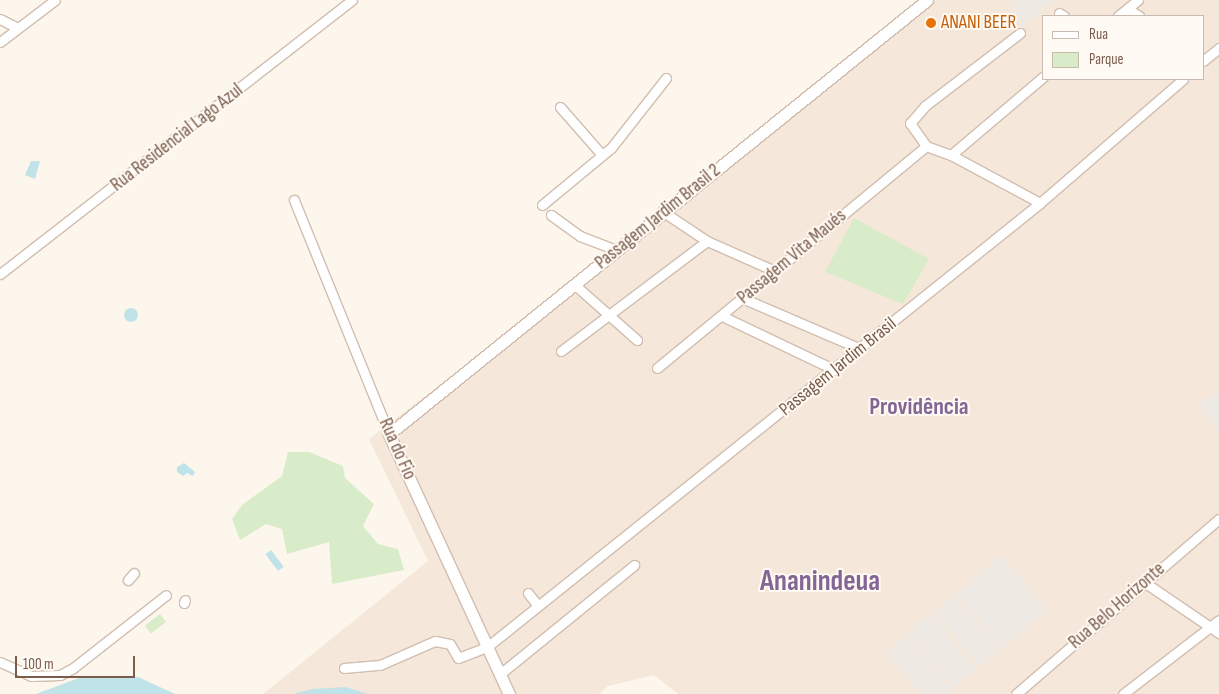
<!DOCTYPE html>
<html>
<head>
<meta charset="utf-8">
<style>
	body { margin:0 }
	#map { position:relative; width:1219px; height:694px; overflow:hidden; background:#fdf6ec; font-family:"Sofia Sans Condensed",sans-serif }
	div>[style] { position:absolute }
	.residential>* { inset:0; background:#f5e8da }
	.industrial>* { inset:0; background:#efe9e4; transform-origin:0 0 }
	.green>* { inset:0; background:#d8ecc9; transform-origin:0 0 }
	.water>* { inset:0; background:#bfe3e8; transform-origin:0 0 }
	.round { border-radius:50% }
	.roads { filter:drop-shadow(1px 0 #d1beb0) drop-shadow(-1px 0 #d1beb0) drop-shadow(0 1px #d1beb0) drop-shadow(0 -1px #d1beb0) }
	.street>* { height:9px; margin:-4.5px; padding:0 4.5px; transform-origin:4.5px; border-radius:4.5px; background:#fff }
	.secondary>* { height:11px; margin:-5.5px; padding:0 5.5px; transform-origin:5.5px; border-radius:5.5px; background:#fff }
	.dots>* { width:14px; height:14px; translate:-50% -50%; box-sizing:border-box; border:2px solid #fffaf3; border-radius:50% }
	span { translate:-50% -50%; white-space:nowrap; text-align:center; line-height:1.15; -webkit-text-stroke:4px #fffaf3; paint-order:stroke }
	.food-label { font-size:19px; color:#c56008 }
	.left { translate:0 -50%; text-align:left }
	.street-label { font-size:19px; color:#7a5c4d }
	.district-label { font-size:24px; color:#846695; font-weight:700 }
	.town-label { font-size:29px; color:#846695; font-weight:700 }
	.legend { position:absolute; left:1042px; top:15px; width:162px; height:65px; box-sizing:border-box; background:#fffaf3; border:1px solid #cabbb1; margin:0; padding:6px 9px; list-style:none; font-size:15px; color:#7a5c4d }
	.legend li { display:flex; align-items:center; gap:10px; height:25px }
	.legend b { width:25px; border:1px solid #cabbb1 }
	.scale { position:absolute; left:15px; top:656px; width:120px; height:22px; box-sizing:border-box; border:2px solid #7a5c4d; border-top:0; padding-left:6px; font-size:15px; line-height:18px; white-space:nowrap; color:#7a5c4d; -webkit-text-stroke:4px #fffaf3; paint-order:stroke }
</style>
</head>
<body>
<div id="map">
	<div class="residential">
		<div style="clip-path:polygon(evenodd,922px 0,1219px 0,1219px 694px,678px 694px,654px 675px,608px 686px,599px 694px,263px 694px,428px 561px,369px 439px,667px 211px,922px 0,1043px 16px,1203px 16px,1203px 79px,1043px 79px,1043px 16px)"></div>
	</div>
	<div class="industrial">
		<div style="clip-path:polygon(1014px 0,1056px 0,1015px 31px,1005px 24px)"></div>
		<div style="clip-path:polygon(1219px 393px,1219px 432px,1197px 406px)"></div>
		<div style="left:1001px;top:555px;width:72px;height:29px;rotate:50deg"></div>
		<div style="left:978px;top:575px;width:72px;height:29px;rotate:49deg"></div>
		<div style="left:954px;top:595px;width:72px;height:28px;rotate:49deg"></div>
		<div style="left:930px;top:614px;width:72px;height:29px;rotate:50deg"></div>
		<div style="clip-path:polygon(906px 634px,953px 689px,948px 694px,920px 694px,885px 653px)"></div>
	</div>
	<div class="green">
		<div style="clip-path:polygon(854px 218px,929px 259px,903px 304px,825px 272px)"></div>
		<div style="clip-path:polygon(288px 452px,309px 452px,343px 466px,345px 478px,374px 504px,363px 526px,378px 544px,398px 549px,404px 570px,332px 584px,329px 542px,287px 554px,282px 529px,266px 524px,240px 540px,232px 519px,242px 505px,282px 476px)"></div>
		<div style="left:160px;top:614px;width:10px;height:19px;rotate:53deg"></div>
	</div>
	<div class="water">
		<div style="clip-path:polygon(31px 161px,40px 161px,35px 179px,25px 175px)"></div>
		<div class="round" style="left:124px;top:308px;width:14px;height:14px"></div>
		<div style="clip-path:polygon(184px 463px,195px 472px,193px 476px,187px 473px,183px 476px,177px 472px,177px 467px)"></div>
		<div style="left:271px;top:550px;width:21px;height:7px;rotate:53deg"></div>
		<div style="clip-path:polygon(138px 677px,175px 694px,36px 694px,79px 678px)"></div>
		<div style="clip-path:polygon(345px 687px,368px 694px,293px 694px,313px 689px)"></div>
	</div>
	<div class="roads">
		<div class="street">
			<div style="left:1127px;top:9px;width:14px;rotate:30deg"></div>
			<div style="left:1059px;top:13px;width:6px;rotate:31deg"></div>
			<div style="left:1118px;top:16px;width:26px;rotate:-39deg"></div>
			<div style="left:0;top:19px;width:20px;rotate:27deg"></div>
			<div style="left:1020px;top:33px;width:120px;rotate:142.5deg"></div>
			<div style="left:925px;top:106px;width:23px;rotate:131deg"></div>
			<div style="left:910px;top:123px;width:28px;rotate:55deg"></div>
			<div style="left:926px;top:146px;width:27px;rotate:20deg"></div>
			<div style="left:951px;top:155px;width:101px;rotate:28.3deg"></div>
			<div style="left:0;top:42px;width:69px;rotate:-37.4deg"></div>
			<div style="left:1203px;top:61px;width:21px;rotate:-39deg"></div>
			<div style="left:560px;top:107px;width:64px;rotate:48.8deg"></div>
			<div style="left:951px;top:155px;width:121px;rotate:-40.3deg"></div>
			<div style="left:294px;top:200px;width:253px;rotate:67.9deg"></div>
			<div style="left:542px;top:205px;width:89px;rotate:-39.6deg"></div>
			<div style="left:611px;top:148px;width:89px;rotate:-51.8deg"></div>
			<div style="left:662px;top:211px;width:54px;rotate:33.7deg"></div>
			<div style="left:707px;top:241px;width:74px;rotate:23.8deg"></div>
			<div style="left:551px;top:215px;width:36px;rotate:36deg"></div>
			<div style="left:580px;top:236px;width:40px;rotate:21deg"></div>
			<div style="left:0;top:274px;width:446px;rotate:-37.9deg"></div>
			<div style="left:575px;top:285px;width:83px;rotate:41.6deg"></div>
			<div style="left:742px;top:298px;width:129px;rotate:23.2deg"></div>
			<div style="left:722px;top:316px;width:125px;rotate:25.5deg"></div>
			<div style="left:561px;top:351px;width:183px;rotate:-37deg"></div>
			<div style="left:657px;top:368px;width:349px;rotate:-39.5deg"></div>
			<div style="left:128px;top:580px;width:9px;rotate:-49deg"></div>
			<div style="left:1144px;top:582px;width:91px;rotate:34.2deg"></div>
			<div style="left:528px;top:593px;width:16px;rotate:52deg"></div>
			<div style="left:184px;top:603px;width:3px;rotate:-72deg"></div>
			<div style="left:0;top:662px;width:34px;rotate:24deg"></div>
			<div style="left:31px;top:676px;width:29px;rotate:-2deg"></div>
			<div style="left:60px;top:675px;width:15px;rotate:-28deg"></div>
			<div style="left:73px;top:668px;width:118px;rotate:-38.1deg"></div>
			<div style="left:344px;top:668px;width:36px;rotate:-5deg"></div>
			<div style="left:380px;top:665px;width:60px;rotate:-23.6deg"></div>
			<div style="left:435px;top:641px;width:15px;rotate:11deg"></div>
			<div style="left:450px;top:644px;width:16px;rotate:60deg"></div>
			<div style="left:458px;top:658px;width:31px;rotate:-21deg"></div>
			<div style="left:487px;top:647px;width:709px;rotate:-38.76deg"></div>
			<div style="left:1040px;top:203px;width:189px;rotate:-40.9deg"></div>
			<div style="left:500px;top:674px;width:173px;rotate:-39.1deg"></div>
			<div style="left:1016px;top:694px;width:268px;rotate:-40.8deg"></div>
			<div style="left:1123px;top:694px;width:121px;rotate:-37.6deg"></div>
		</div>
		<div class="secondary">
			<div style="left:509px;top:694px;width:286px;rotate:-114.8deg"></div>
			<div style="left:389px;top:434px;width:691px;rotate:-38.89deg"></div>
		</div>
	</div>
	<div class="dots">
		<div style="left:931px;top:23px;background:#e8710a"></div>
	</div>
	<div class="food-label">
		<span class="left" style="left:941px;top:23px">ANANI BEER</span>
	</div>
	<div class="street-label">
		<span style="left:177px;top:138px;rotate:-38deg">Rua Residencial Lago Azul</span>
		<span style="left:658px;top:217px;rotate:-39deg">Passagem Jardim Brasil 2</span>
		<span style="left:792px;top:257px;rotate:-40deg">Passagem Vita Maués</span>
		<span style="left:838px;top:367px;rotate:-39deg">Passagem Jardim Brasil</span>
		<span style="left:397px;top:449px;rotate:66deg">Rua do Fio</span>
		<span style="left:1117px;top:606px;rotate:-41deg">Rua Belo Horizonte</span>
	</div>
	<div class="district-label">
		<span style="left:919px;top:407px">Providência</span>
	</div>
	<div class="town-label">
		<span style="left:820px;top:582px">Ananindeua</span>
	</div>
	<ul class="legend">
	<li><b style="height:6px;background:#fff"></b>Rua</li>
	<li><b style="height:14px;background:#d8ecc9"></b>Parque</li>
	</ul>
	<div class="scale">100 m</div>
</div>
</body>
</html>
